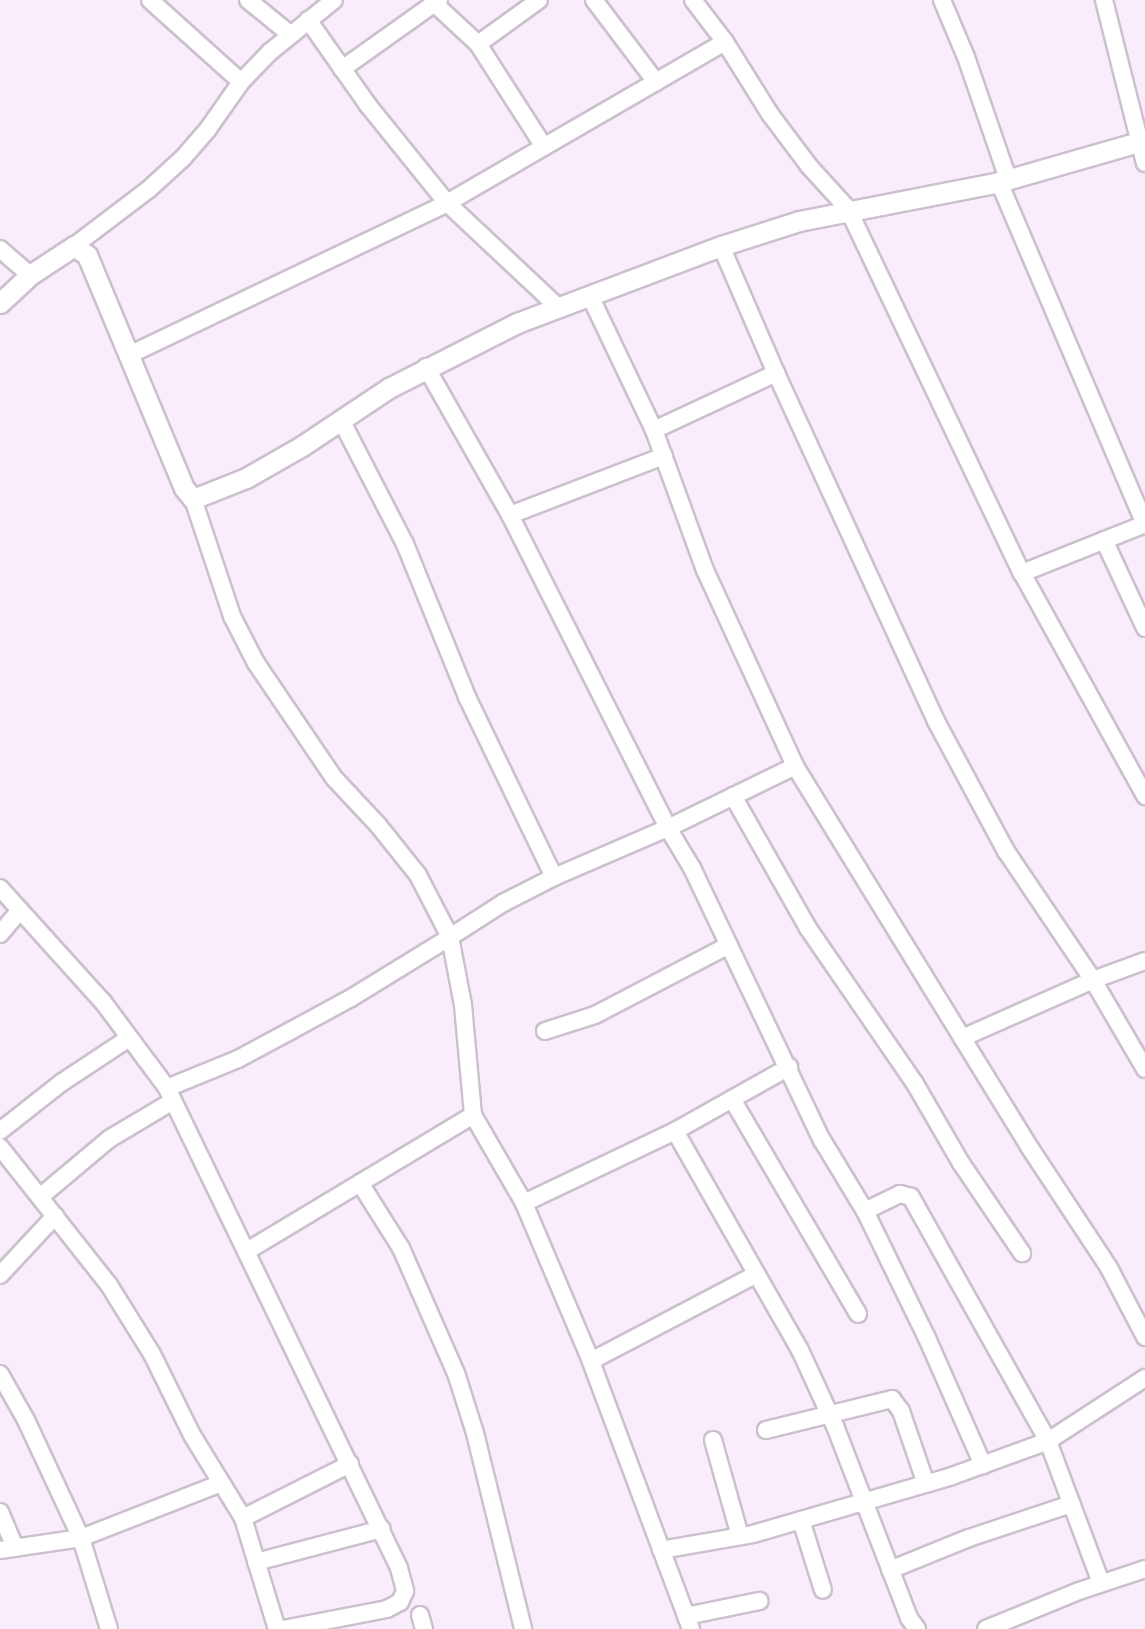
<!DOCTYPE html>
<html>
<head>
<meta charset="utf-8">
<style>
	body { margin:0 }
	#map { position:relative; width:1145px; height:1629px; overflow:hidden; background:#f9edfc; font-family:Raleway,sans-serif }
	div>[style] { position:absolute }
	.roads { filter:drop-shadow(2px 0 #ccc0ce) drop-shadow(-2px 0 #ccc0ce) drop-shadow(0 2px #ccc0ce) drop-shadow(0 -2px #ccc0ce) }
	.minor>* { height:16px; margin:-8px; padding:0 8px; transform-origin:8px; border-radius:8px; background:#fff }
	.tertiary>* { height:19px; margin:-9.5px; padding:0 9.5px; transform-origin:9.5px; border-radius:9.5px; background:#fff }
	span { translate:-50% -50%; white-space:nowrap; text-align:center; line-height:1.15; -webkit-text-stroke:5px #f9edfc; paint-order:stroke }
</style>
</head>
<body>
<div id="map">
	<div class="roads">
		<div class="minor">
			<div style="left:150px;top:0;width:122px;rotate:42deg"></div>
			<div style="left:248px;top:0;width:55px;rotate:39.1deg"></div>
			<div style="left:594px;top:0;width:103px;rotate:52.9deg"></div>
			<div style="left:693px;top:0;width:53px;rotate:52.7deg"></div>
			<div style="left:725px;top:42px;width:85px;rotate:58deg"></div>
			<div style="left:770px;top:114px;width:65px;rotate:53.1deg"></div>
			<div style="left:809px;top:166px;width:58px;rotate:47.8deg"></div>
			<div style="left:848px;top:209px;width:403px;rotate:64.5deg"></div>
			<div style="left:1022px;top:573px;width:132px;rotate:-21.7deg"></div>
			<div style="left:942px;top:0;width:62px;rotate:67.2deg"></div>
			<div style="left:966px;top:57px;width:129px;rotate:71deg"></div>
			<div style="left:1104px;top:0;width:168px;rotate:75.9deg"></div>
			<div style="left:435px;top:4px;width:59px;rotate:42.9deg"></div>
			<div style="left:478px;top:44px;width:122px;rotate:57.3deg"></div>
			<div style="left:478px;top:44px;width:75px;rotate:-35.8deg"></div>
			<div style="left:342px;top:69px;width:119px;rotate:-35.4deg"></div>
			<div style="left:999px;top:182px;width:372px;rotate:66.9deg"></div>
			<div style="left:74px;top:246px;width:94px;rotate:-37.2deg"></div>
			<div style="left:149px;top:189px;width:46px;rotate:-42.4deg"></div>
			<div style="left:183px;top:158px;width:38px;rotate:-49deg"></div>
			<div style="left:208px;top:129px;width:57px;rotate:-54.9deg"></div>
			<div style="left:241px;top:82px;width:42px;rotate:-46deg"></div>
			<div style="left:270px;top:52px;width:82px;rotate:-39.1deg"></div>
			<div style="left:721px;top:246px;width:138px;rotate:66.6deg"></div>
			<div style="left:776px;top:373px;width:383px;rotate:65.3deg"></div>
			<div style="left:936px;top:721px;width:148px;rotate:61.7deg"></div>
			<div style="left:1006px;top:851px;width:156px;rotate:56deg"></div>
			<div style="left:1093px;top:980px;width:103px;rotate:59.7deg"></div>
			<div style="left:0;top:249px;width:40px;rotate:41deg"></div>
			<div style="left:590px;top:296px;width:148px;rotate:64.5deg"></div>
			<div style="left:654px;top:430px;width:149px;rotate:70deg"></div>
			<div style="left:705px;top:570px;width:216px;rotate:65.3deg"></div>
			<div style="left:795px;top:766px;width:448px;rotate:58.4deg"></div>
			<div style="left:1030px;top:1148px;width:144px;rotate:56.6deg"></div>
			<div style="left:1109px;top:1268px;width:78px;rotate:62.4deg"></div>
			<div style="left:559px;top:308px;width:154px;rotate:-136.8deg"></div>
			<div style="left:447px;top:203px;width:321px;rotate:-30.1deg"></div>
			<div style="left:129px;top:355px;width:352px;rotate:-25.5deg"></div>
			<div style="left:447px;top:203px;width:126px;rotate:-128.9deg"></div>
			<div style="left:368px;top:105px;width:104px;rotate:-125.2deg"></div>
			<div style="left:426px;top:367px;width:170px;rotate:60.4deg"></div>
			<div style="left:510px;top:515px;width:351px;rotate:63.2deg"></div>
			<div style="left:668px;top:828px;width:141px;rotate:-26deg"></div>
			<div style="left:341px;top:420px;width:140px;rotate:62.7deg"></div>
			<div style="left:405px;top:544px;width:165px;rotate:67.9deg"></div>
			<div style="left:467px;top:697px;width:200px;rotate:64.2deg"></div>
			<div style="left:654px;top:430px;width:135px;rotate:-25deg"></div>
			<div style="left:510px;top:515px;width:165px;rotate:-21deg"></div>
			<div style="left:1104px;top:540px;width:97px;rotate:65deg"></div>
			<div style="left:1022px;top:573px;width:255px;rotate:61.1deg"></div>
			<div style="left:733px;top:796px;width:152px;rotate:60.4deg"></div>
			<div style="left:808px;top:928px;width:187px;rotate:55.5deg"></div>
			<div style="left:914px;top:1082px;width:94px;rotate:59.9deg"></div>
			<div style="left:961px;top:1163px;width:109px;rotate:55.9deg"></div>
			<div style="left:0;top:888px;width:154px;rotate:47.9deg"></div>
			<div style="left:103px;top:1002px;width:107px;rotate:53.3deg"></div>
			<div style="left:167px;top:1088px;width:533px;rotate:64.2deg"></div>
			<div style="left:399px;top:1568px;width:24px;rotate:75deg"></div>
			<div style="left:405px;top:1591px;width:12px;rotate:114deg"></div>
			<div style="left:400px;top:1602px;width:15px;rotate:152deg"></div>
			<div style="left:387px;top:1609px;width:106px;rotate:169.1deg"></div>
			<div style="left:0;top:934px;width:31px;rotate:-50deg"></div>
			<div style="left:545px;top:1031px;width:52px;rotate:-17.7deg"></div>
			<div style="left:595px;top:1015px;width:151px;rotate:-27.6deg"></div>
			<div style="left:962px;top:1038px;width:143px;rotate:-23.9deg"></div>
			<div style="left:1093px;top:980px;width:55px;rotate:-20.1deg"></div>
			<div style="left:167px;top:1088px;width:77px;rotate:-22.2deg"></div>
			<div style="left:238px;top:1059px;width:61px;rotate:-28.2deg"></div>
			<div style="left:292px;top:1030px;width:67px;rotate:-28.5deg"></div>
			<div style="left:351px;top:998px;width:116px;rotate:-31.6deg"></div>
			<div style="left:450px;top:937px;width:70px;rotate:-117.3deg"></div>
			<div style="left:418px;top:875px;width:64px;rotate:-128.7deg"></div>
			<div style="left:378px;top:825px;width:64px;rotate:-133.1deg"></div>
			<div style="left:334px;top:778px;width:139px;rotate:-124.1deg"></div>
			<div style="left:256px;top:663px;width:53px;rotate:-117.1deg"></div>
			<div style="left:232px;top:616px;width:123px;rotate:-108.4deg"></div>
			<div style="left:732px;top:1099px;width:249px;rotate:59.6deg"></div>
			<div style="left:0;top:1131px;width:78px;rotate:-38.2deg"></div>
			<div style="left:61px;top:1083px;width:82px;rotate:-33.5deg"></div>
			<div style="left:675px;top:1131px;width:252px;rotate:60.3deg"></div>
			<div style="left:800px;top:1350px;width:84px;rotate:65.3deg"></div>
			<div style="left:835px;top:1426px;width:206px;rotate:68.9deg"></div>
			<div style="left:909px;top:1618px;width:14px;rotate:54deg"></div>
			<div style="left:0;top:1147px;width:176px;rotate:51.7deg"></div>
			<div style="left:109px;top:1285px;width:81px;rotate:58.1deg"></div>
			<div style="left:152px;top:1354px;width:90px;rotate:63.7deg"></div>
			<div style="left:192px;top:1435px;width:97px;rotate:58.4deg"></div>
			<div style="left:243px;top:1518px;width:116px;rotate:73deg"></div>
			<div style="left:360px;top:1183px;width:77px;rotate:57.8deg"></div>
			<div style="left:401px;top:1248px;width:137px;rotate:66.3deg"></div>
			<div style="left:456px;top:1373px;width:63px;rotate:72.4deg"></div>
			<div style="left:475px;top:1433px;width:202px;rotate:76.2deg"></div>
			<div style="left:40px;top:1197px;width:90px;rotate:-40deg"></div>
			<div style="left:109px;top:1139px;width:74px;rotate:-30.7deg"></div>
			<div style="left:524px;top:1203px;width:167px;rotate:-25.5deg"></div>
			<div style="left:675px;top:1131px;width:131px;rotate:-29.3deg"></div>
			<div style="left:865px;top:1211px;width:141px;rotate:64deg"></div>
			<div style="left:927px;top:1338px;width:139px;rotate:66.2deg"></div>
			<div style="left:247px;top:1251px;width:264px;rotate:-31deg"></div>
			<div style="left:0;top:1275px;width:81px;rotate:-47deg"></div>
			<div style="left:591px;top:1361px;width:187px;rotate:-27.7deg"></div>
			<div style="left:0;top:1374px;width:53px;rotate:60.5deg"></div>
			<div style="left:26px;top:1420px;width:130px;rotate:65deg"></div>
			<div style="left:81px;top:1538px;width:95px;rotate:72.9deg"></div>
			<div style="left:766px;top:1430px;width:130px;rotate:-13.8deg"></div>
			<div style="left:892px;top:1399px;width:15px;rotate:53deg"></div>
			<div style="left:901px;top:1411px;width:77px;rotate:71.1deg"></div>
			<div style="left:713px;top:1440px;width:100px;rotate:74.3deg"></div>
			<div style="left:0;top:1512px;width:39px;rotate:67deg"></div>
			<div style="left:243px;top:1518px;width:120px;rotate:-26.8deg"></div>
			<div style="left:801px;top:1520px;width:73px;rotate:72.6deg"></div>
			<div style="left:0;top:1550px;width:82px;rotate:-8.4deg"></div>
			<div style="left:81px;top:1538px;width:150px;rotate:-21.4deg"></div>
			<div style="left:661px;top:1550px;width:93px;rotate:-9.9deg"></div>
			<div style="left:753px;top:1534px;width:207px;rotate:-16.2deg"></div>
			<div style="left:952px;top:1476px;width:102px;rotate:-20deg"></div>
			<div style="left:1048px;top:1441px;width:152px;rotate:69.5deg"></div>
			<div style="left:256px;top:1562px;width:130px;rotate:-14.7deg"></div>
			<div style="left:890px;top:1570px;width:85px;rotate:-22.1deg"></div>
			<div style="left:969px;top:1538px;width:108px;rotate:-18.4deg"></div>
			<div style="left:420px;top:1615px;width:15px;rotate:74deg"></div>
			<div style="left:686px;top:1616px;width:75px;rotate:-11.6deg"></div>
			<div style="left:691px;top:1629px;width:286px;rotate:-110.5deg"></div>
			<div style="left:591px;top:1361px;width:172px;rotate:-113deg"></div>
			<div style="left:524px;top:1203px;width:102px;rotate:-120.1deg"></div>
			<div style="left:473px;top:1115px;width:110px;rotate:-95.2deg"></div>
			<div style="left:463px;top:1005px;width:69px;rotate:-100.8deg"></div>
			<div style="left:450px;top:937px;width:63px;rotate:-32.7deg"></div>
			<div style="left:503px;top:903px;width:57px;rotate:-27deg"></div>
			<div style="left:554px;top:877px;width:124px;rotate:-23.3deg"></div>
			<div style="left:668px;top:828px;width:47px;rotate:59deg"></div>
			<div style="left:692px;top:868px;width:301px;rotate:64.5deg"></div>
			<div style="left:822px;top:1140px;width:83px;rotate:58.8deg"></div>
			<div style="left:865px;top:1211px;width:39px;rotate:-26deg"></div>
			<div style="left:900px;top:1194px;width:11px;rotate:15deg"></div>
			<div style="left:911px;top:1197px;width:280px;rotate:60.7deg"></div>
			<div style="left:1048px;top:1441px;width:116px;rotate:-33deg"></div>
			<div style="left:986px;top:1629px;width:100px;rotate:-22.2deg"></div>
			<div style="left:1079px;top:1591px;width:70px;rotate:-18.4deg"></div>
		</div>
		<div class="tertiary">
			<div style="left:0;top:303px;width:41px;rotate:-43deg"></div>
			<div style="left:30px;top:275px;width:53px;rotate:-33.4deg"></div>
			<div style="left:74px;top:246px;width:16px;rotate:35deg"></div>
			<div style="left:87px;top:255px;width:252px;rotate:67.4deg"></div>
			<div style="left:184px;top:488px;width:14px;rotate:51deg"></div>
			<div style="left:193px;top:499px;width:57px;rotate:-21.6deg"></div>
			<div style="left:246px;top:478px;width:64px;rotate:-29.7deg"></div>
			<div style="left:302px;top:446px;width:105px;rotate:-33.7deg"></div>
			<div style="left:389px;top:388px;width:144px;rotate:-26.9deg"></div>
			<div style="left:517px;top:323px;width:218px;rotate:-20.7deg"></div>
			<div style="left:721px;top:246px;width:82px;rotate:-17.8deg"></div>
			<div style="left:799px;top:221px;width:204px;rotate:-11deg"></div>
			<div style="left:999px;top:182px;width:152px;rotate:-16deg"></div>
		</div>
	</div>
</div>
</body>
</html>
